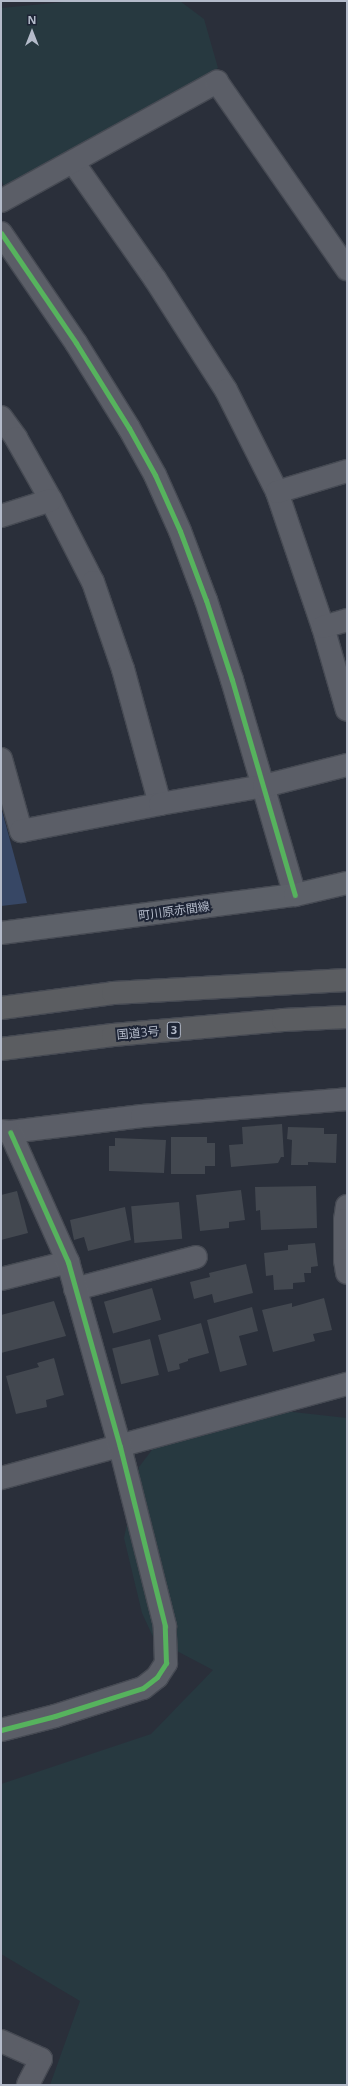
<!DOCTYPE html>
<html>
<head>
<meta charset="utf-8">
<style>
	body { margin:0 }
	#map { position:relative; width:348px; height:2086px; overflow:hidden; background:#2a2f3a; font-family:"Open Sans","Noto Sans JP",sans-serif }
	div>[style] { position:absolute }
	.green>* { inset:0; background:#273940 }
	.water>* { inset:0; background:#374765 }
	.building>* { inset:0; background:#434850; transform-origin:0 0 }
	.roads { filter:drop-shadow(1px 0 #464a53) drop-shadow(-1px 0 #464a53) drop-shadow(0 1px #464a53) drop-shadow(0 -1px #464a53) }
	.minor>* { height:22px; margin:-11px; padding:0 11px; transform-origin:11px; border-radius:11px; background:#5b5e67 }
	.major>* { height:22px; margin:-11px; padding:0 11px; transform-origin:11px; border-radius:11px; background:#5d6169 }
	.highway>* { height:22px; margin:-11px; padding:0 11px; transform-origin:11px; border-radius:11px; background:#5b5d61 }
	.cycleway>* { height:5px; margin:-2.5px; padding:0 2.5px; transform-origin:2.5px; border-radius:2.5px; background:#56b35d }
	span { translate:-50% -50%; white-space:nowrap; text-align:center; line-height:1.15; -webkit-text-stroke:4px #1d2435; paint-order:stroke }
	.shield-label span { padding:1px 3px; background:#1d2435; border:1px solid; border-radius:3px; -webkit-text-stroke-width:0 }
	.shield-label { font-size:11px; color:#b4bbca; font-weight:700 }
	.street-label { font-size:12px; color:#b4bbca }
	.frame { position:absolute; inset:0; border:2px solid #b4bbca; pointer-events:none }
	.north { position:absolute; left:12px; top:12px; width:40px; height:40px; -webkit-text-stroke:3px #1d2435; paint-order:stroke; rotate:0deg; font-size:11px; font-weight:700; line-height:16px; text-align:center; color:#b4bbca }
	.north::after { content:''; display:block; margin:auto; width:14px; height:18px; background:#b4bbca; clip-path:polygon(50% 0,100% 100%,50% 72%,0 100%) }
</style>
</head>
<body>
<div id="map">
	<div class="green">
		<div style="clip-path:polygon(75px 1px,180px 1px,204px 19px,218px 68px,4px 186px,1px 179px,1px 8px)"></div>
		<div style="clip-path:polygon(266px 1409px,347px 1418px,347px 2085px,50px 2085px,80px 2001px,1px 1954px,1px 1784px,151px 1734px,213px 1670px,154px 1639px,142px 1613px,124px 1538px,139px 1467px,161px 1438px)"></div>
	</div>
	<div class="water">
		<div style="clip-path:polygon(1px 807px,27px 903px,1px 906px)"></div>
	</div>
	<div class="building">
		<div style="clip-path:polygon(282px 1124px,284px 1157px,281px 1157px,278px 1163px,231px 1167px,229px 1145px,243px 1144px,242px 1127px)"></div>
		<div style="clip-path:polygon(288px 1127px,324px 1128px,324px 1134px,337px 1134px,336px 1163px,308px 1162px,308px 1165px,291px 1165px,292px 1140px,287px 1139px)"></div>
		<div style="clip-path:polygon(171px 1137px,207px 1137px,207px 1143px,215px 1143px,215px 1166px,205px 1166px,205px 1174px,171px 1174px)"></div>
		<div style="clip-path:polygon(115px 1138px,166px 1140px,164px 1173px,109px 1171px,109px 1146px,115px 1146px)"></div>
		<div style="clip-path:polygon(316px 1186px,317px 1228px,261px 1230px,260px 1210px,256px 1211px,255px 1187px)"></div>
		<div style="clip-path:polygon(241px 1190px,245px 1220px,229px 1222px,229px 1228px,200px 1231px,196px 1195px)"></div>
		<div style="clip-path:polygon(17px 1191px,28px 1233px,1px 1240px,1px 1195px)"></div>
		<div style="left:179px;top:1202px;width:37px;height:48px;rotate:85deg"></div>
		<div style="clip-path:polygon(125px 1207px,131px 1240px,88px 1251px,84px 1237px,74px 1240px,70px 1220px)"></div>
		<div style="clip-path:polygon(315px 1243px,318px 1266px,311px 1267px,311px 1273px,304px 1273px,305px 1282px,293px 1283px,293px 1289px,274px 1290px,273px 1275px,266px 1276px,264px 1253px,288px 1250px,288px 1245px)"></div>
		<div style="clip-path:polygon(246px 1264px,253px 1293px,214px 1303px,212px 1294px,194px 1299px,190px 1282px,210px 1277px,209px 1273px)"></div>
		<div style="left:152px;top:1288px;width:33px;height:50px;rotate:74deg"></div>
		<div style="clip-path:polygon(324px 1298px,332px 1330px,313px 1334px,315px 1341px,273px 1352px,262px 1310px,292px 1303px,292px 1307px)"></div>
		<div style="clip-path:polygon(54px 1301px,66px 1336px,1px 1353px,1px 1315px)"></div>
		<div style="clip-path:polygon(252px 1307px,258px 1331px,239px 1336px,247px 1365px,220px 1372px,207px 1320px)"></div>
		<div style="clip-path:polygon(201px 1323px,209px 1353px,188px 1359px,188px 1361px,179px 1364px,180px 1369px,168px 1372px,158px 1335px)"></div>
		<div style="left:150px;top:1339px;width:37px;height:39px;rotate:76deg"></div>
		<div style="clip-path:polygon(54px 1358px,64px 1395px,46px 1400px,47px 1407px,16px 1414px,6px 1376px,39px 1367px,37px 1363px)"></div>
	</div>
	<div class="roads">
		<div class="minor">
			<div style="left:73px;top:162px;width:143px;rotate:55deg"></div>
			<div style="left:155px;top:279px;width:132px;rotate:57.4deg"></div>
			<div style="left:226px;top:390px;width:114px;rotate:63.4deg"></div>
			<div style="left:277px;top:492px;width:143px;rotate:71.2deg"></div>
			<div style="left:323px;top:627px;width:86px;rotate:73.9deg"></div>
			<div style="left:1px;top:201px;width:247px;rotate:-28.9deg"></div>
			<div style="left:217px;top:82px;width:228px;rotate:55.2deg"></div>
			<div style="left:1px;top:233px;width:133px;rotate:55.7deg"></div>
			<div style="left:76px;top:343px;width:100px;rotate:58.1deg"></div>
			<div style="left:129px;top:428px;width:54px;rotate:61deg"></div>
			<div style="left:155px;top:475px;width:61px;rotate:65.9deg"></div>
			<div style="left:180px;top:531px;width:74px;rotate:69.4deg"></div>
			<div style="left:206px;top:600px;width:84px;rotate:72deg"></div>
			<div style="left:232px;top:680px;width:224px;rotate:73.7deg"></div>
			<div style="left:1px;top:417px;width:26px;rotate:54deg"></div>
			<div style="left:16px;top:438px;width:71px;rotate:60.6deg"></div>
			<div style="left:51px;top:500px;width:92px;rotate:62.9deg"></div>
			<div style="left:93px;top:582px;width:92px;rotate:71deg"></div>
			<div style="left:123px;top:669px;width:140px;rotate:74.7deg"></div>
			<div style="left:277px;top:492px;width:73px;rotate:-16.7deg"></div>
			<div style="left:1px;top:516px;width:52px;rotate:-17.7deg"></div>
			<div style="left:323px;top:627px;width:25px;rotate:-16deg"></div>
			<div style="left:1px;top:759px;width:75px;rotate:74.5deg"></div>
			<div style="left:21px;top:831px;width:142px;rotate:-11deg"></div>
			<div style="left:160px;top:804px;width:106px;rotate:-9.8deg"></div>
			<div style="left:264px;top:786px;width:86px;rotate:-14.2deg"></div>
			<div style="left:1px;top:1131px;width:9px;rotate:6deg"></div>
			<div style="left:10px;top:1132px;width:133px;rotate:-6.9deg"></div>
			<div style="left:142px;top:1116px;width:206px;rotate:-4.7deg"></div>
			<div style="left:347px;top:1206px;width:14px;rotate:98deg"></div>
			<div style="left:345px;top:1220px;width:40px;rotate:90deg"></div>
			<div style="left:345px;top:1260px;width:13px;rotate:81deg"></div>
			<div style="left:1px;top:1279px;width:69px;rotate:-14.2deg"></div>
			<div style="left:75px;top:1289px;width:125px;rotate:-14.8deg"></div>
			<div style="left:1px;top:1478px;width:359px;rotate:-15.2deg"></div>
			<div style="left:1px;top:1730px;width:56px;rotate:-14.5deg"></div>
			<div style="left:55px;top:1716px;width:92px;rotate:-17.7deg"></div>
			<div style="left:143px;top:1688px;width:18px;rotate:-38deg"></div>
			<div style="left:157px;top:1677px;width:17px;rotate:-57deg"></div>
			<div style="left:166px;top:1663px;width:37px;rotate:-92deg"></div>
			<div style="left:165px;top:1626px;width:185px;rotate:-104.1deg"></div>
			<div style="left:120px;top:1447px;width:192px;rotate:-105.7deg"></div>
			<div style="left:68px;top:1262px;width:142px;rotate:-114deg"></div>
			<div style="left:1px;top:2041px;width:44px;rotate:24.2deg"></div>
			<div style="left:41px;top:2059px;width:29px;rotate:117deg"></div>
		</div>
		<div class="major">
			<div style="left:1px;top:933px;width:296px;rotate:-7.4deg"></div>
			<div style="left:295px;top:895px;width:53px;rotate:-13deg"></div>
		</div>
		<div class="highway">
			<div style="left:1px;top:1008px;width:113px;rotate:-7.6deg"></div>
			<div style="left:113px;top:993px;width:234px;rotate:-3.2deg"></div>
			<div style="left:1px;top:1049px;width:113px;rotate:-7.1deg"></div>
			<div style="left:113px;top:1035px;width:171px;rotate:-5deg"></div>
			<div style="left:283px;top:1020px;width:64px;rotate:-2.7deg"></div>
		</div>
	</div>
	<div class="cycleway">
		<div style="left:1px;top:233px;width:133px;rotate:55.7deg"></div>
		<div style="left:76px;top:343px;width:100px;rotate:58.1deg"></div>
		<div style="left:129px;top:428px;width:54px;rotate:61deg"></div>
		<div style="left:155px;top:475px;width:61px;rotate:65.9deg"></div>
		<div style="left:180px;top:531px;width:74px;rotate:69.4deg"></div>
		<div style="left:206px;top:600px;width:84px;rotate:72deg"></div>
		<div style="left:232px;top:680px;width:224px;rotate:73.7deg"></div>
		<div style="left:1px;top:1730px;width:56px;rotate:-14.5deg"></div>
		<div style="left:55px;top:1716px;width:92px;rotate:-17.7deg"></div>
		<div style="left:143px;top:1688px;width:18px;rotate:-38deg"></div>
		<div style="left:157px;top:1677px;width:17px;rotate:-57deg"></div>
		<div style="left:166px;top:1663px;width:37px;rotate:-92deg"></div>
		<div style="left:165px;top:1626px;width:185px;rotate:-104.1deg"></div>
		<div style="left:120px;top:1447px;width:192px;rotate:-105.7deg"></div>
		<div style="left:68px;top:1262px;width:142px;rotate:-114deg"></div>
	</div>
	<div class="shield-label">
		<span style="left:174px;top:1030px">3</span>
	</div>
	<div class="street-label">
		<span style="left:174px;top:911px;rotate:-8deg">町川原赤間線</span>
		<span style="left:138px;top:1033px;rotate:-5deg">国道3号</span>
	</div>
	<div class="frame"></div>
	<div class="north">N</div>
</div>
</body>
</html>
